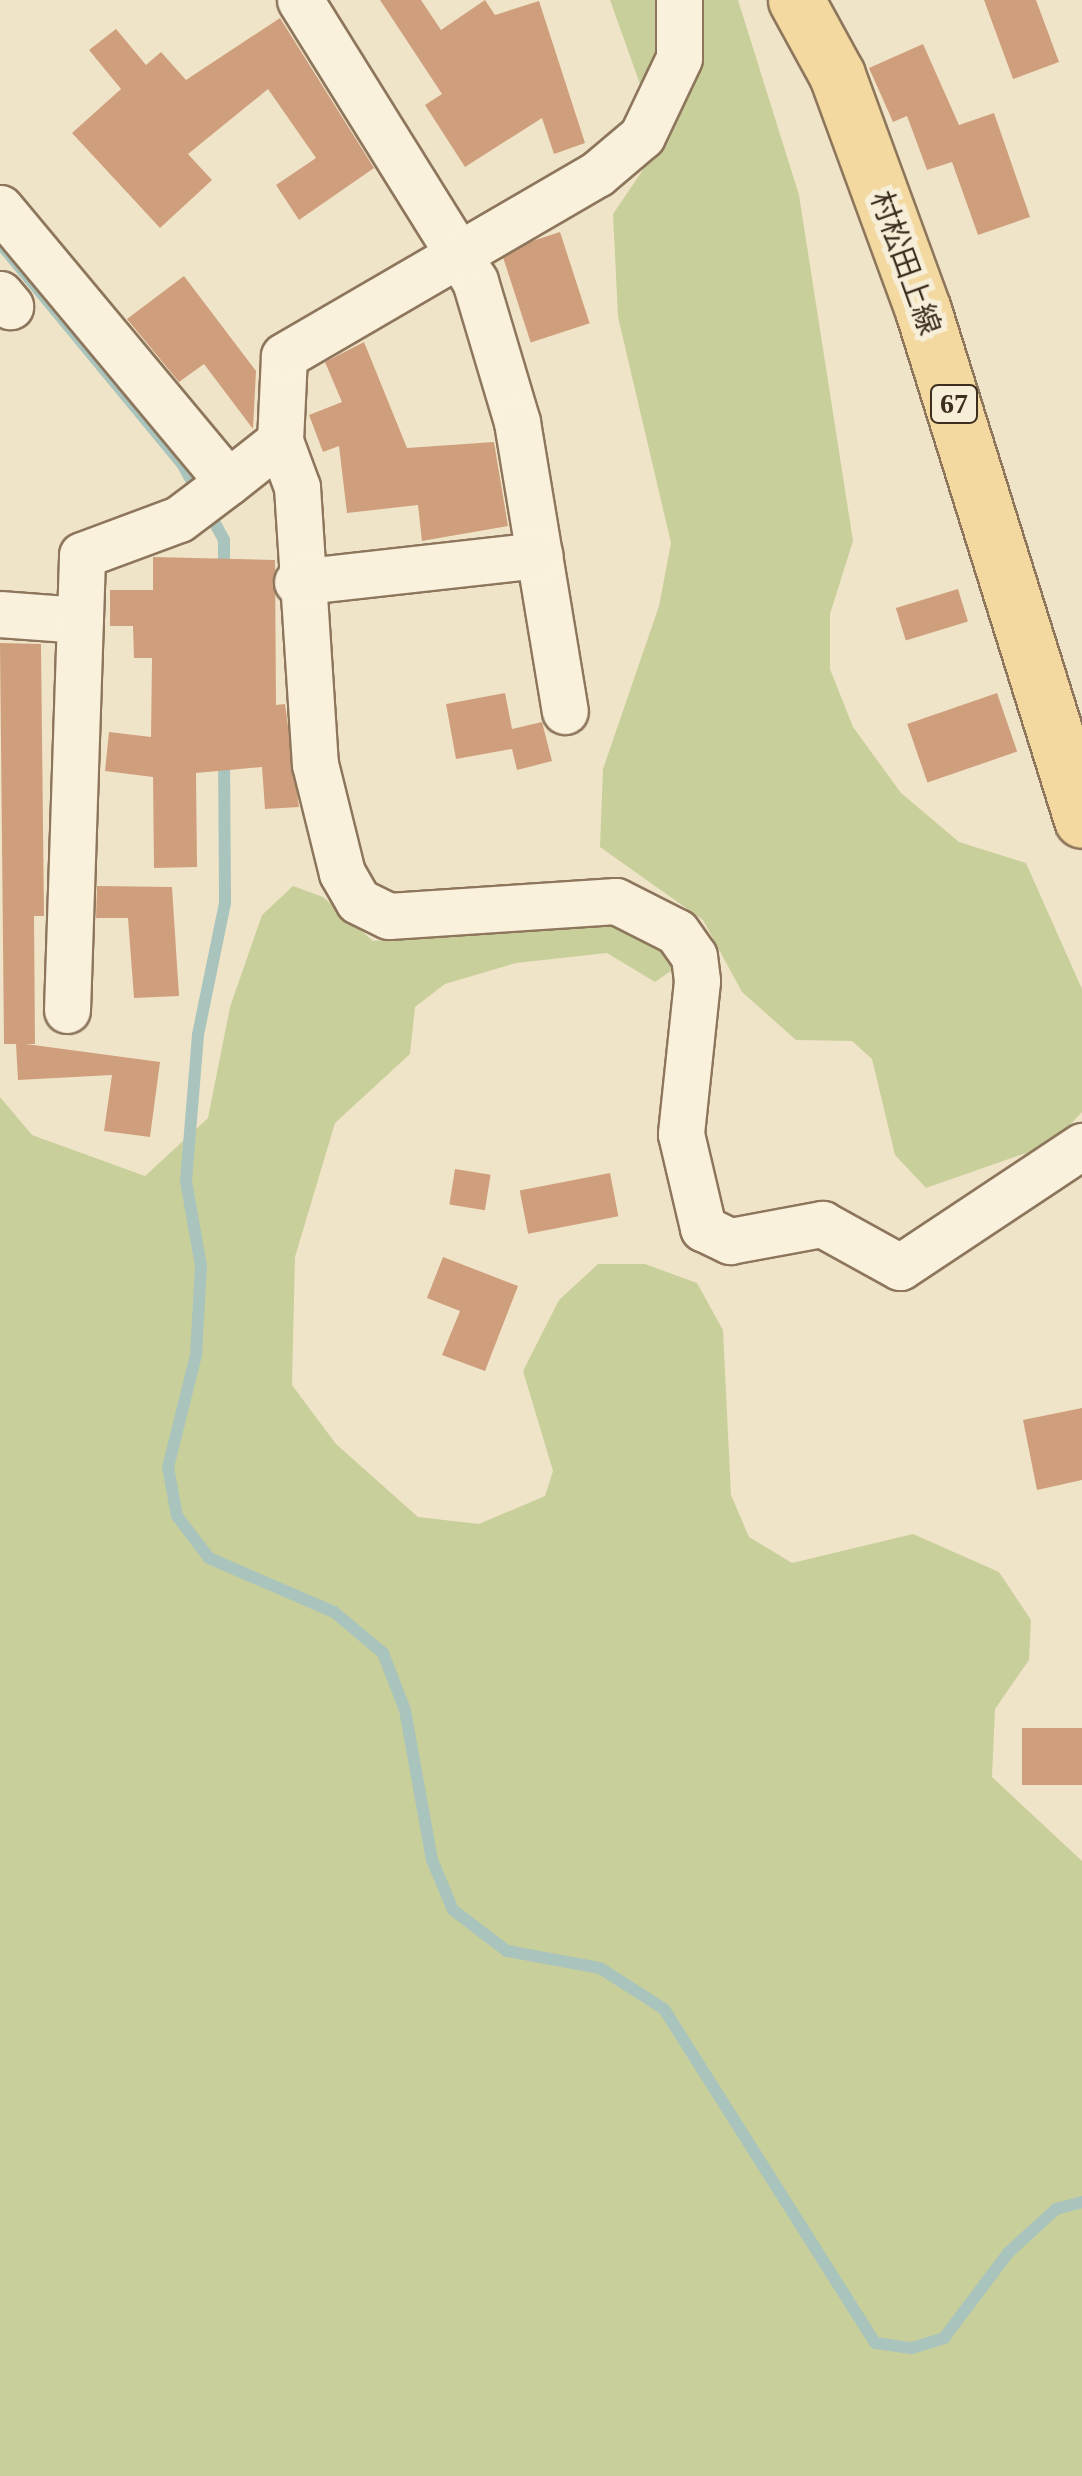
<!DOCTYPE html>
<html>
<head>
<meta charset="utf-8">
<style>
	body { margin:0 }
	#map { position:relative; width:1082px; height:2476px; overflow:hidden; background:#f0e4c8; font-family:"Times New Roman","Noto Sans JP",serif }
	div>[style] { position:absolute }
	.green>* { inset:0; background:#c9cf9b }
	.stream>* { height:12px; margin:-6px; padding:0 6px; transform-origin:6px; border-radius:6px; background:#a9c4bc }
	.building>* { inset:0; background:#cf9f7d; transform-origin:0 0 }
	.roads { filter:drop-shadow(2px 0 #8d765c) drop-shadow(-2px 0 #8d765c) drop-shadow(0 2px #8d765c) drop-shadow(0 -2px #8d765c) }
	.street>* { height:45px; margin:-22.5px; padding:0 22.5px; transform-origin:22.5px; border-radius:22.5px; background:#faf1dc }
	.primary>* { height:55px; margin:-27.5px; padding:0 27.5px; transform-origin:27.5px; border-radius:27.5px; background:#f3d9a0 }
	span { translate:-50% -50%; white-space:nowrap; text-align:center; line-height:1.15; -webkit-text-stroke:10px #f7eed8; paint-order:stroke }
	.shield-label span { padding:2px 8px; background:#f7eed8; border:2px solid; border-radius:8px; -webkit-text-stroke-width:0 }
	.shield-label { font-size:28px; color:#3d2e20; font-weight:700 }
	.street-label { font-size:30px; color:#3d2e20 }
</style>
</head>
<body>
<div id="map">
	<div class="green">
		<div style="clip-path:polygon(610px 0,738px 0,799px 195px,853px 541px,830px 614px,830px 669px,853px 727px,901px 793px,959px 842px,1026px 863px,1082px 989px,1082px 1112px,1052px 1144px,926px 1188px,895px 1155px,872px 1059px,852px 1041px,796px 1040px,742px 992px,703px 920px,600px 847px,603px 769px,659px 606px,671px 543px,618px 317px,613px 214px,661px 143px)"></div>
		<div style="clip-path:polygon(293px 886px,323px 897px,373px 941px,612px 915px,664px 944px,672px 970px,655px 982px,607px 953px,516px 963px,445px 984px,415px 1007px,410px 1054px,335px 1123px,295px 1257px,292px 1385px,336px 1444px,418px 1517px,479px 1524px,545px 1496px,553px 1471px,523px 1371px,559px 1300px,598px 1264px,645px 1264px,697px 1283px,723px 1330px,731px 1495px,749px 1537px,792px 1563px,913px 1534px,999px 1572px,1031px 1620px,1029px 1660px,995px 1709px,992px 1777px,1082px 1861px,1082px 2476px,0 2476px,0 1097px,32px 1135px,145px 1176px,208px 1118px,230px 1007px,262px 915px)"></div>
	</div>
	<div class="stream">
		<div style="left:0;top:243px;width:288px;rotate:50.5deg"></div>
		<div style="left:183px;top:465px;width:85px;rotate:61.3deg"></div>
		<div style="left:224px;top:540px;width:34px;rotate:90deg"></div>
		<div style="left:224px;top:754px;width:149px;rotate:89.6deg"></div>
		<div style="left:225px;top:903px;width:135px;rotate:101.6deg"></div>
		<div style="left:198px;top:1035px;width:146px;rotate:94.7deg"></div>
		<div style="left:186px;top:1181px;width:86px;rotate:80deg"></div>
		<div style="left:201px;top:1266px;width:89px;rotate:93.2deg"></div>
		<div style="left:196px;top:1355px;width:115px;rotate:104deg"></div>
		<div style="left:168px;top:1467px;width:50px;rotate:79.6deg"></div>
		<div style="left:177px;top:1516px;width:53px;rotate:52.7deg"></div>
		<div style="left:209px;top:1558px;width:136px;rotate:23.4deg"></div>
		<div style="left:334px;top:1612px;width:64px;rotate:39.9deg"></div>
		<div style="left:383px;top:1653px;width:61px;rotate:68.9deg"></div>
		<div style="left:405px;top:1710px;width:152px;rotate:79.8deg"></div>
		<div style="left:432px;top:1860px;width:54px;rotate:67.2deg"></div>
		<div style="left:453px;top:1910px;width:68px;rotate:37.2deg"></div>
		<div style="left:507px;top:1951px;width:95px;rotate:10.4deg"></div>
		<div style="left:600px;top:1968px;width:76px;rotate:32.6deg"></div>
		<div style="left:664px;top:2009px;width:395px;rotate:57.7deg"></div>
		<div style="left:875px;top:2343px;width:37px;rotate:8deg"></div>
		<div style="left:912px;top:2348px;width:34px;rotate:-17deg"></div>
		<div style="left:944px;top:2338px;width:106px;rotate:-53deg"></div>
		<div style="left:1008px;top:2253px;width:65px;rotate:-42.5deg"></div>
		<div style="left:1056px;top:2209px;width:27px;rotate:-15deg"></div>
	</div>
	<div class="building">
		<div style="clip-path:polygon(380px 0,421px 0,441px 30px,485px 0,495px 15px,539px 1px,585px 143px,554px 154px,542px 118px,465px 167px,425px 105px,442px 94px)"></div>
		<div style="clip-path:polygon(984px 0,1036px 0,1059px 62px,1013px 79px)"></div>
		<div style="clip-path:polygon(280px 18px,374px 168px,299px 220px,276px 185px,316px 158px,268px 89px,188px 154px,212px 180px,160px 228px,72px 133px,121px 89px,89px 50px,116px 29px,146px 65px,161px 52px,186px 80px)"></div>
		<div style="clip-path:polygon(923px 44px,959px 125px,994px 113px,1030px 217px,978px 235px,952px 162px,927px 170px,907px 116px,893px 122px,869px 68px)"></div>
		<div style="left:560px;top:232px;width:96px;height:62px;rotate:72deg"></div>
		<div style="clip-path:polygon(184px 276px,256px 371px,253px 429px,204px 364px,179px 382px,127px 319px)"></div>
		<div style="clip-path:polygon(364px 342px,407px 448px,494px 442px,508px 526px,422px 541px,418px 505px,347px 513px,339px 446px,323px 452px,309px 415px,342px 402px,325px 362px)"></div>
		<div style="clip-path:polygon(153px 557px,275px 560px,276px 705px,285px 704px,299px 807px,265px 809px,262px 767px,196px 773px,197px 867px,154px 868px,153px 777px,105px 771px,109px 732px,151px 737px,152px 658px,134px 658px,133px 626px,110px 626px,110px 590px,153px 590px)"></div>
		<div style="left:958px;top:589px;width:34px;height:65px;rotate:73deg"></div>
		<div style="clip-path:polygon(0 643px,41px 644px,44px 916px,34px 916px,35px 1044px,26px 1044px,160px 1062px,150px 1137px,104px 1131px,112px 1075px,18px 1080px,16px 1044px,4px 1044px)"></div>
		<div style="clip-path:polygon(505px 693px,512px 729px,542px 722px,552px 761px,517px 770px,512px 749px,456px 759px,446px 704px)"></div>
		<div style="left:997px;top:693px;width:62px;height:95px;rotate:71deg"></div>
		<div style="clip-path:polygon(97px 886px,172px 887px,179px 996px,134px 998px,128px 918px,96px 918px)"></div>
		<div style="left:455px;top:1169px;width:36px;height:36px;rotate:9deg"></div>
		<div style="left:610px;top:1173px;width:44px;height:92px;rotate:79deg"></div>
		<div style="clip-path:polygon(443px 1257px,518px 1286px,485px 1371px,442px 1355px,460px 1311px,427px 1298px)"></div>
		<div style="clip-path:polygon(1082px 1408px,1082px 1480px,1037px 1490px,1023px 1420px)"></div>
		<div style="left:1082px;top:1728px;width:57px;height:60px;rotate:90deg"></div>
	</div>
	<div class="roads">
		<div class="street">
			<div style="left:300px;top:0;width:331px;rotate:58.1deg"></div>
			<div style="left:475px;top:281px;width:147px;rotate:73.4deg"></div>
			<div style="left:517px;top:422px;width:293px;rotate:80.6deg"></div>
			<div style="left:0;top:208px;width:356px;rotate:50.2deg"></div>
			<div style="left:228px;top:482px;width:66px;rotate:-38.3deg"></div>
			<div style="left:280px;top:441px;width:85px;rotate:-87.3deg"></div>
			<div style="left:284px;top:356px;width:362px;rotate:-30.2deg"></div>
			<div style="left:597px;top:174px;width:59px;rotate:-40.2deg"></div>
			<div style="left:642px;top:136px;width:86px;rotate:-64.6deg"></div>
			<div style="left:679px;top:58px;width:58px;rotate:-90deg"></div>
			<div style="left:0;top:294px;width:16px;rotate:50deg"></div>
			<div style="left:280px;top:441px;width:49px;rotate:69.7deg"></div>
			<div style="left:297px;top:487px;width:278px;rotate:86.3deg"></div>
			<div style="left:315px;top:764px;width:112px;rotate:76.1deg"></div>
			<div style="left:342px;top:873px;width:32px;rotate:60deg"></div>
			<div style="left:358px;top:901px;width:34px;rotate:26deg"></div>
			<div style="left:389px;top:916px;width:227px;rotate:-3.8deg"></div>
			<div style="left:616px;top:901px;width:68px;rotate:26.9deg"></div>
			<div style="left:677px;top:932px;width:29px;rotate:55deg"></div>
			<div style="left:694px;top:956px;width:25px;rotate:83deg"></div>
			<div style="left:697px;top:981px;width:154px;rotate:96deg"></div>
			<div style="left:681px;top:1134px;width:97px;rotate:76.8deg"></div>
			<div style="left:703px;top:1228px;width:30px;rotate:26deg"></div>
			<div style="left:730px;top:1241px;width:94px;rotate:-10.5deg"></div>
			<div style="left:822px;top:1224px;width:89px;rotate:28.9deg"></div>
			<div style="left:900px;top:1267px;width:219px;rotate:-33.6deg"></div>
			<div style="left:297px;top:582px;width:244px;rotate:-6.4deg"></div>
			<div style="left:0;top:614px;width:80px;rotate:4.3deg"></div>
			<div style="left:67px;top:1010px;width:455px;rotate:-88.1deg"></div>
			<div style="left:82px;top:555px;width:103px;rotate:-20.4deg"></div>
			<div style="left:179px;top:519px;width:61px;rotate:-37.1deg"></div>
		</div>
		<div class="primary">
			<div style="left:796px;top:0;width:85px;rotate:61.3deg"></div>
			<div style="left:837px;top:75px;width:250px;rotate:69.9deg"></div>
			<div style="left:923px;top:310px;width:534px;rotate:72.68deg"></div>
		</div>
	</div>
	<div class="shield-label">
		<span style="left:954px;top:404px">67</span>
	</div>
	<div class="street-label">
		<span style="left:905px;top:263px;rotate:70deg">村松田上線</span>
	</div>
</div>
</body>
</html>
